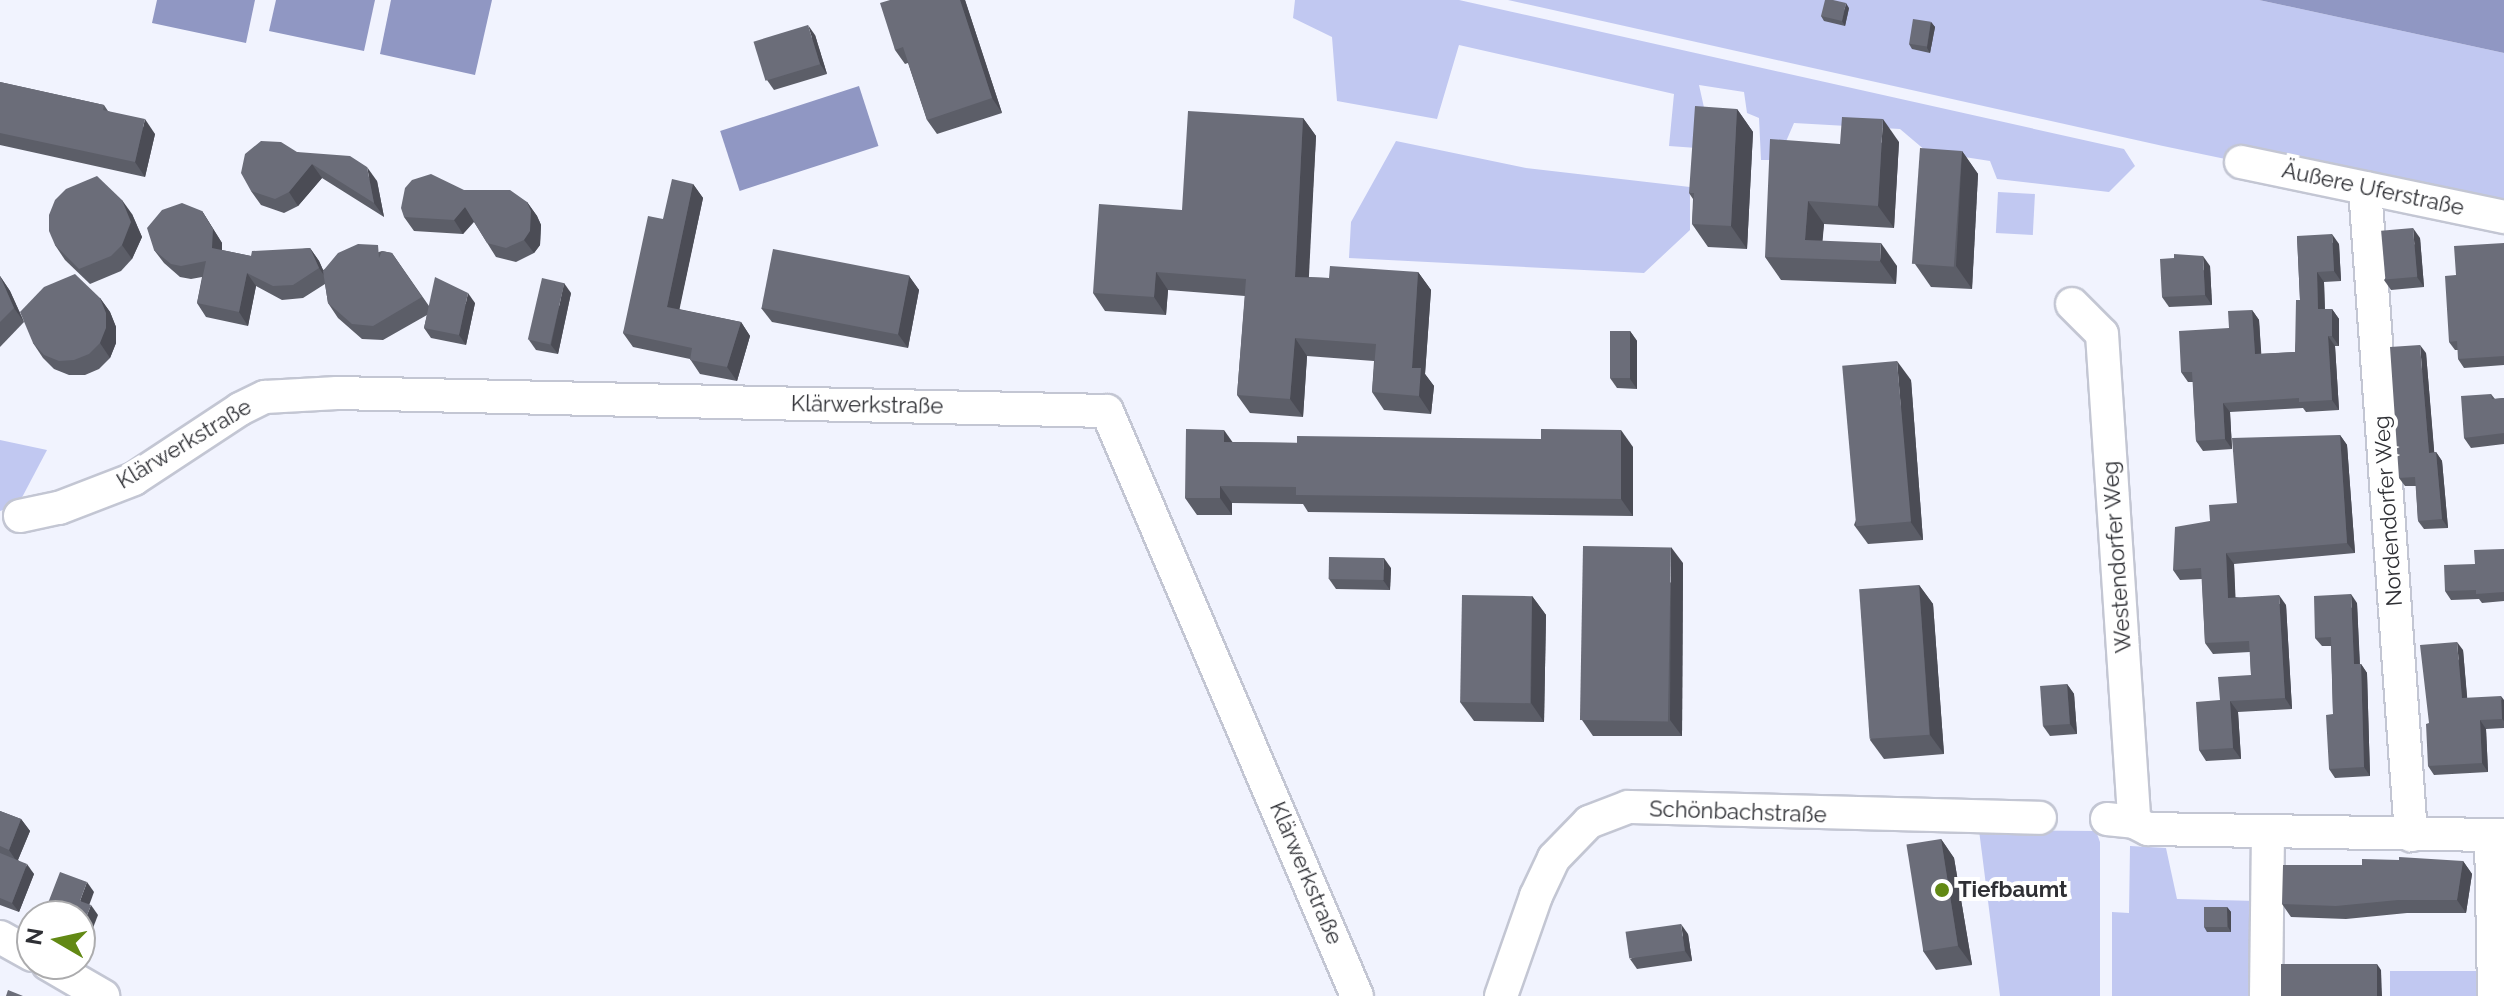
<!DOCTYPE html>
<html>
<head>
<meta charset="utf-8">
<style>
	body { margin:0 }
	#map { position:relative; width:2504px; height:996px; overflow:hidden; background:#f1f3fe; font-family:Raleway,sans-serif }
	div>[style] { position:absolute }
	.green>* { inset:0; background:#c1c8f1; transform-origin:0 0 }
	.water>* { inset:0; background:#9097c3; transform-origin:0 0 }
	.roads { filter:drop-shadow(2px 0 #c3c6d3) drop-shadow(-2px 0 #c3c6d3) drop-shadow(0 2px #c3c6d3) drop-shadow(0 -2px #c3c6d3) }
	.minor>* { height:32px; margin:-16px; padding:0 16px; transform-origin:16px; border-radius:16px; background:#fff }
	.wall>* { inset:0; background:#5c5e68 }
	.shaded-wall>* { inset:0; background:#4b4c55 }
	.building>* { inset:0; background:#6b6d79; transform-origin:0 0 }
	.dots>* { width:22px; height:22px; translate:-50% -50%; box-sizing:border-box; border:4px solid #fff; border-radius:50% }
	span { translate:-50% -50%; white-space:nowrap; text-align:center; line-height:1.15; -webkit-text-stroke:8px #fff; paint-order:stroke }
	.street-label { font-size:22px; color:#2f3035 }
	.poi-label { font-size:22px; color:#2f3035; font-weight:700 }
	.left { translate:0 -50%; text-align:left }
	.north { position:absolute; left:16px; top:900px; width:80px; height:80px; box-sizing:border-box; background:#fff; border:2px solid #acacae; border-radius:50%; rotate:279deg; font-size:22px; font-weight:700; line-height:32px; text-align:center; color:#2f3035 }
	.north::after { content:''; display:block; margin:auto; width:28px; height:36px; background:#628914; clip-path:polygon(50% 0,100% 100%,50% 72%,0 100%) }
</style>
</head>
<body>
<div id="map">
	<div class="green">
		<div style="clip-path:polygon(1295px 0,1459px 0,2124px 149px,2135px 166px,2109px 192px,1997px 179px,1990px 161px,1926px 151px,1900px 129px,1794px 123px,1778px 160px,1761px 160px,1759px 118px,1747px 113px,1744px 92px,1699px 85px,1707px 121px,1697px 148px,1669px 146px,1674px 94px,1459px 45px,1437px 119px,1337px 101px,1332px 37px,1293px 18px)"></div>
		<div style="clip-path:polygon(1508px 0,2259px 0,2504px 53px,2504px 217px,2163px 146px)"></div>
		<div style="clip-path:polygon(1396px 141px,1526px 168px,1690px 187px,1690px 230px,1644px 273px,1349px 258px,1351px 222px)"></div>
		<div style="left:1998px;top:192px;width:37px;height:41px;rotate:3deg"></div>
		<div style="clip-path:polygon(0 440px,47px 450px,18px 505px,0 511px)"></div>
		<div style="clip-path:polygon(1979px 830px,2096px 831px,2100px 842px,2100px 996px,2000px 996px)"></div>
		<div style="clip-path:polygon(2130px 846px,2166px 848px,2177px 899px,2257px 901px,2258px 996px,2112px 996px,2112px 912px,2129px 913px)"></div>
		<div style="left:2482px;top:971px;width:25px;height:92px;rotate:90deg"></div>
	</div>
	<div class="water">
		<div style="clip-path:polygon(157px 0,255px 0,246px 43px,152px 23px)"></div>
		<div style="clip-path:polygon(276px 0,375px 0,364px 51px,269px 31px)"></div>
		<div style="clip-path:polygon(391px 0,492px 0,475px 75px,380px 54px)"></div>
		<div style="clip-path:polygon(2259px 0,2504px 0,2504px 53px)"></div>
		<div style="left:859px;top:86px;width:63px;height:146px;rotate:72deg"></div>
	</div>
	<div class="roads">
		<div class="minor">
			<div style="left:2241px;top:162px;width:269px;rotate:11.8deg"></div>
			<div style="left:2365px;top:188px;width:649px;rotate:85.93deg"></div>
			<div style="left:2072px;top:304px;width:42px;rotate:45deg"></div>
			<div style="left:2102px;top:334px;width:489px;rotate:86.2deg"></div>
			<div style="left:20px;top:516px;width:40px;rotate:-12deg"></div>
			<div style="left:59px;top:508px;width:80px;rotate:-21.1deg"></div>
			<div style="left:134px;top:479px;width:127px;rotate:-33.4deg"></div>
			<div style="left:240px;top:409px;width:28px;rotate:-26deg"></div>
			<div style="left:265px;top:397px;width:72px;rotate:-3.2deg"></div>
			<div style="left:337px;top:393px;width:770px;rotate:1.34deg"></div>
			<div style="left:1107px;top:411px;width:636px;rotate:66.86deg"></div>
			<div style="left:2107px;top:819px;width:27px;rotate:6deg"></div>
			<div style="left:2134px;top:822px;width:16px;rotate:27deg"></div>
			<div style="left:2148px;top:829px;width:356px;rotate:1deg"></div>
			<div style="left:2491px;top:836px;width:160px;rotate:88.9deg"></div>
			<div style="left:0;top:937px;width:37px;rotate:29deg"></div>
			<div style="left:48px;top:964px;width:64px;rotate:30.2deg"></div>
			<div style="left:1501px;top:996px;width:106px;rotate:-70.7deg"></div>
			<div style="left:1536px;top:896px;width:42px;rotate:-64.7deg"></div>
			<div style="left:1554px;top:858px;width:50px;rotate:-45.8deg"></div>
			<div style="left:1589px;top:822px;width:42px;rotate:-21deg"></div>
			<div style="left:1628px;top:807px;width:412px;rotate:1.5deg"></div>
			<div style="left:2266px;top:996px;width:162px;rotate:-89.3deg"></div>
		</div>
	</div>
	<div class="wall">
		<div style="clip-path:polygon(890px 0,965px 0,1002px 113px,937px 134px,927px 120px,908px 63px,905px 64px,895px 50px)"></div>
		<div style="clip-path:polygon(1849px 8px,1845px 26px,1824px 21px,1821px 16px)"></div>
		<div style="clip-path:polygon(1931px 22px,1935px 27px,1930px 53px,1912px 49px,1909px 44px)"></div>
		<div style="clip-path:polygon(815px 35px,827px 74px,774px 90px,767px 80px)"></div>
		<div style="clip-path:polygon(0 82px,104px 105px,108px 111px,155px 134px,145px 177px,0 145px)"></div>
		<div style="clip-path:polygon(1737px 109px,1753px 132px,1747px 249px,1708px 247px,1692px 224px,1693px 199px,1689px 193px)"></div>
		<div style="clip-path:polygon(1303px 118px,1316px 136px,1308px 277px,1329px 278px,1418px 272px,1431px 290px,1425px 374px,1434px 386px,1431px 414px,1384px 410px,1372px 392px,1374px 361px,1307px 356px,1303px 417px,1250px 413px,1237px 395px,1245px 296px,1168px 290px,1166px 315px,1105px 311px,1093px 293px,1182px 210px)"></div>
		<div style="clip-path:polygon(1899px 142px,1894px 228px,1824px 224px,1822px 241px,1897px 266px,1896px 284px,1781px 280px,1765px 257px,1840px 144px)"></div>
		<div style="clip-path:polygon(1962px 151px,1978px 174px,1972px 289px,1931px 287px,1915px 264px)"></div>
		<div style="clip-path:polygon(297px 152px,377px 181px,384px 217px,322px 178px,298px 206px,284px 213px,261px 205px,251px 191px)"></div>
		<div style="clip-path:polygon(693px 184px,703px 198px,679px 309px,741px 322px,750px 336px,737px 381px,700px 374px,690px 359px,633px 347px,623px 333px,663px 219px)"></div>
		<div style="clip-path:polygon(464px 190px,527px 202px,537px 216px,541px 225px,540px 245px,534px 253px,516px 262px,496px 257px,474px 222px,463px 234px,414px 231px,404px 217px)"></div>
		<div style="clip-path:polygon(202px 211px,222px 243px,222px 250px,251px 256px,310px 248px,319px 261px,323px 270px,382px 251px,392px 253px,429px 306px,475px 303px,466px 345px,431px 338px,424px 328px,427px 315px,383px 340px,362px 339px,338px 318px,328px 303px,325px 284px,303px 298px,282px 300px,256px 286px,248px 326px,206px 317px,197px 303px,202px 277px,191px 279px,180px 277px,164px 263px,154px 250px)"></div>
		<div style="clip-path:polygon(132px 214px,142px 237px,132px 259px,121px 271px,90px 284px,65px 260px,55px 245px)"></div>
		<div style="clip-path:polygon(2297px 236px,2339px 244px,2341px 281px,2324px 282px,2325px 309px,2332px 309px,2339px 319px,2339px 346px,2335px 346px,2339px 410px,2306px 412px,2303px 408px,2230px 412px,2232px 449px,2203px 451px,2196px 441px,2193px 382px,2188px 382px,2181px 372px,2229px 328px,2252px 310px,2259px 320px,2261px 354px,2295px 352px,2300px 300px)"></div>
		<div style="clip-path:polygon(2420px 238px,2424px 287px,2391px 290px,2384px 280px)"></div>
		<div style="clip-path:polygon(2504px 243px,2504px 365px,2464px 368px,2458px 359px,2458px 350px,2455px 350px,2449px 342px,2456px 275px)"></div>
		<div style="clip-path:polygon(2210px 266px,2212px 305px,2169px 307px,2162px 297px)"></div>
		<div style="clip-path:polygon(0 276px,10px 291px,24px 322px,0 347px)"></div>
		<div style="clip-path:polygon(909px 276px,919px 290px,908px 348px,772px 322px,761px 308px)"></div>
		<div style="clip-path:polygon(571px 293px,558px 354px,536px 350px,529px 340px)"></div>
		<div style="clip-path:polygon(100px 298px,110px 312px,116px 327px,116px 343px,110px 358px,99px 369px,85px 375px,69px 375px,54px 369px,43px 358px,33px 343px)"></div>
		<div style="clip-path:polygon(1630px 331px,1637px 341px,1637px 389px,1617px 388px,1610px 378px)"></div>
		<div style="clip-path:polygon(2426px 353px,2434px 452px,2436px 452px,2442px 461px,2448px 528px,2424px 529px,2418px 521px,2416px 486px,2405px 486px,2399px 478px)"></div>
		<div style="clip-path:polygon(1911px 380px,1923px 540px,1868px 544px,1854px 525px)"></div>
		<div style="clip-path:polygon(2491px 394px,2495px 399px,2504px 398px,2504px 444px,2471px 448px,2464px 438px)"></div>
		<div style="clip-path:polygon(2340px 435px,2347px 445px,2355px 553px,2234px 564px,2235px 597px,2286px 605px,2292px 709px,2238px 712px,2241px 759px,2206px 761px,2199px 750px,2220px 700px,2251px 675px,2250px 652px,2213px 654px,2205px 643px,2202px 579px,2180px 580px,2173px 570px,2210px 521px)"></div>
		<div style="clip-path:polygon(1232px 442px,1633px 447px,1633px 516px,1308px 512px,1303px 504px,1232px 503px,1232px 515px,1197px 515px,1185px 498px)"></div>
		<div style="clip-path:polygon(2504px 549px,2504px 601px,2482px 603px,2479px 599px,2451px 600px,2445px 591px,2475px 564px)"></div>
		<div style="clip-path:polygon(1683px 563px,1682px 736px,1593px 736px,1582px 720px)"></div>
		<div style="clip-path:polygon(1391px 568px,1390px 590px,1336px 589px,1329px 579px)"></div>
		<div style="clip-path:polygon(1919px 585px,1933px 604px,1944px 754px,1884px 759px,1870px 740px)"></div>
		<div style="clip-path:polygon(1532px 596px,1546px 615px,1544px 722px,1474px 721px,1460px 702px)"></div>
		<div style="clip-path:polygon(2357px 603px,2360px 664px,2361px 664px,2367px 673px,2370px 776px,2335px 778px,2329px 769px,2333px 714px,2331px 646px,2322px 646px,2315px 638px)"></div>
		<div style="clip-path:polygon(2463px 650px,2467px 698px,2504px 700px,2504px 728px,2486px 729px,2488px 772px,2434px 775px,2428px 766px,2429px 723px)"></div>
		<div style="clip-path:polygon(2067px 684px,2074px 694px,2077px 734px,2050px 736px,2043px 726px)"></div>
		<div style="clip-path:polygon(0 811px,21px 819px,30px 831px,18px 860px,34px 874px,19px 912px,0 905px)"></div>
		<div style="clip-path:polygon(1941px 839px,1954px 858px,1972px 965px,1936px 970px,1923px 951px)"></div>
		<div style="clip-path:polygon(2463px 861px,2472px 874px,2466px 913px,2407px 913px,2346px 919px,2291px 917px,2282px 904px,2362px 865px)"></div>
		<div style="clip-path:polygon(2227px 907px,2231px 912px,2231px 932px,2207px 932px,2204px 927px)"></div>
		<div style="clip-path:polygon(1688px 934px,1692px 961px,1637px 969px,1630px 959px)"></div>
	</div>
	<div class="shaded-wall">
		<div style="clip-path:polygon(960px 0,965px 0,1002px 113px,992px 98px)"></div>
		<div style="clip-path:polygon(1846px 3px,1849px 8px,1845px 26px,1842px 21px)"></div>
		<div style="clip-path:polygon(1931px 22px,1935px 27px,1930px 53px,1927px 48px)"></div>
		<div style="clip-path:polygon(808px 25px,815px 35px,827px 74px,820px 64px)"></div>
		<div style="clip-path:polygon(1737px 109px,1753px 132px,1747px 249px,1731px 226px)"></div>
		<div style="clip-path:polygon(1303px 118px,1316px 136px,1308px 295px,1295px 277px)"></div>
		<div style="clip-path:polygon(145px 119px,155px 134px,145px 177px,135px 162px)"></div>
		<div style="clip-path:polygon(1883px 119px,1899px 142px,1894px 228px,1878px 206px)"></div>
		<div style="clip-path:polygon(1962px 151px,1978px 174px,1972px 289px,1956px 266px)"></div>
		<div style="clip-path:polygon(312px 164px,322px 178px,298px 206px,289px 192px)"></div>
		<div style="clip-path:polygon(367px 167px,377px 181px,384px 217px,374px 203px)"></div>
		<div style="clip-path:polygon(693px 184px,703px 198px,677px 321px,667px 307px)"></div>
		<div style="clip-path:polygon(122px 200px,132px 214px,142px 237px,132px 259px,122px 245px)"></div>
		<div style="clip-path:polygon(1808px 201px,1824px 224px,1821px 259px,1805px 240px)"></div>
		<div style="clip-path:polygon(527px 202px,537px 216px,541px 225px,540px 245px,534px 253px,524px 240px)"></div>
		<div style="clip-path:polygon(465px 207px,475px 220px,463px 234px,454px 220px)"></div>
		<div style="clip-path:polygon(202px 211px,222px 243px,222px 261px,212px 248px)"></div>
		<div style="clip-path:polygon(2413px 228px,2420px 238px,2424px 287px,2417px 277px)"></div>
		<div style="clip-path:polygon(2332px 234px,2339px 244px,2341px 281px,2334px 271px)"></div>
		<div style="clip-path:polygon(1881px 243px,1897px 266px,1896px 284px,1880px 261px)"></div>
		<div style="clip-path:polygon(310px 248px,319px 261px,328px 281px,319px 268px)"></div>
		<div style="clip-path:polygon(2203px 256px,2210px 266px,2212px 305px,2205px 295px)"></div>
		<div style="clip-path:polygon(1156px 272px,1168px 290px,1166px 315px,1154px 297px)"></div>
		<div style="clip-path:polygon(1418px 272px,1431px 290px,1425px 374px,1434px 386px,1431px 414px,1419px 396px,1412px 368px)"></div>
		<div style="clip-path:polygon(2317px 272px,2324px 282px,2325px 319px,2318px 309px)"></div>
		<div style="clip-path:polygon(247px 273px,256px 286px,248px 326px,239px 312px)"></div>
		<div style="clip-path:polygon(0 276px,10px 291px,24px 322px,14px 308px)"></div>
		<div style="clip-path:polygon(909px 276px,919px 290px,908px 348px,898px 334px)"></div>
		<div style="clip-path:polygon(564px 283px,571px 293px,558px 354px,551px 345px)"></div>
		<div style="clip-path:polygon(468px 293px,475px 303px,466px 345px,459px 335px)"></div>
		<div style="clip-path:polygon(100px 298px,110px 312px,116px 327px,116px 343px,110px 358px,100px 343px)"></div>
		<div style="clip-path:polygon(2332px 309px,2339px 319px,2339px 346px,2332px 336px)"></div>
		<div style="clip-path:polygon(2252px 310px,2259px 320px,2262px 364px,2255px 354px)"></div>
		<div style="clip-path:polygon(741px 322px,750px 336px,737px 381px,727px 367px)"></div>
		<div style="clip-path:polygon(1630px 331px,1637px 341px,1637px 389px,1630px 379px)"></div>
		<div style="clip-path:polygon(2328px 336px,2335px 346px,2339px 410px,2332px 400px)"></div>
		<div style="clip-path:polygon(1295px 338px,1307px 356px,1303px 417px,1290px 399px)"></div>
		<div style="clip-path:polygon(2420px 345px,2426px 353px,2435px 461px,2429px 453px)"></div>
		<div style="clip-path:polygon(1897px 361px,1911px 380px,1923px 540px,1910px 521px)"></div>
		<div style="clip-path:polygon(2223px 403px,2230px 412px,2232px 449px,2225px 439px)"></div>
		<div style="clip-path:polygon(1224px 430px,1236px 447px,1224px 442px)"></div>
		<div style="clip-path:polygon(1621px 430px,1633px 447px,1633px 516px,1621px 499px)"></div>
		<div style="clip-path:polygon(2340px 435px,2347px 445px,2355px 553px,2347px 543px)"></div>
		<div style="clip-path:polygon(2436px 452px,2442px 461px,2448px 528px,2442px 519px)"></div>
		<div style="clip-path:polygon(1220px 486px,1232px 503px,1232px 515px,1220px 498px)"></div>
		<div style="clip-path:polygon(1671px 547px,1683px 563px,1682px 736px,1670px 720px)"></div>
		<div style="clip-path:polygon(2226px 553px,2234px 564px,2236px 608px,2228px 598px)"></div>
		<div style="clip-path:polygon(1384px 558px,1391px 568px,1390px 590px,1383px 580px)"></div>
		<div style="clip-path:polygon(1919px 585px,1933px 604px,1944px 754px,1930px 735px)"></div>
		<div style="clip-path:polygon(2351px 594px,2357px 603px,2360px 673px,2354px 664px)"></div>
		<div style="clip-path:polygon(2279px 595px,2286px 605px,2292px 709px,2285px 698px)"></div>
		<div style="clip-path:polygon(1532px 596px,1546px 615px,1544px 722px,1531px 703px)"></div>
		<div style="clip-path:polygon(2457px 642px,2463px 650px,2468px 707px,2462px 698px)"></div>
		<div style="clip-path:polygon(2361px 664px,2367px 673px,2370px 776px,2364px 767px)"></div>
		<div style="clip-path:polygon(2067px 684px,2074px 694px,2077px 734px,2070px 724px)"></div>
		<div style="clip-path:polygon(2501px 696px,2504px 700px,2504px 721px,2502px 719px)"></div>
		<div style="clip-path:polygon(2230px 701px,2238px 712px,2241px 759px,2233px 748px)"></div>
		<div style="clip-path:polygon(2480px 720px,2486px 729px,2488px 772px,2482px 763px)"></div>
		<div style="clip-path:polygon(21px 819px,30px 831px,17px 862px,9px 850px)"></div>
		<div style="clip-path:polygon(1941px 839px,1954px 858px,1972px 965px,1958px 946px)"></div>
		<div style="clip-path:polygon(2463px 861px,2472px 874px,2466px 913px,2457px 900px)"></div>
		<div style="clip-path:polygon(27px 864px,34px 874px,19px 912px,12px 903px)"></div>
		<div style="clip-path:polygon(87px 882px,94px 892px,87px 911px,80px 901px)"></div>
		<div style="clip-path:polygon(91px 905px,98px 915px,86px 946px,80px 938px,80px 933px)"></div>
		<div style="clip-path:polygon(2227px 907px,2231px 912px,2231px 932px,2228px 927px)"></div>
		<div style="clip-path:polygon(1681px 924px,1688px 934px,1692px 961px,1685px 951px)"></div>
		<div style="clip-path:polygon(2377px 964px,2381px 970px,2382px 996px,2377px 996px)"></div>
	</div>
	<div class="building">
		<div style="clip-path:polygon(890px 0,960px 0,992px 98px,927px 120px,903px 47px,895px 50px,880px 3px)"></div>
		<div style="clip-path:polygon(1825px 0,1833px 0,1846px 3px,1842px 21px,1821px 16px)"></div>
		<div style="left:1913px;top:19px;width:18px;height:25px;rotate:9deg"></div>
		<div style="left:808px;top:25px;width:41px;height:57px;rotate:73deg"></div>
		<div style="clip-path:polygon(0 82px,104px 105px,103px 110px,145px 119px,135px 162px,0 133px)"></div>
		<div style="clip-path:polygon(1695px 106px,1737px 109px,1731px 226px,1692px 224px,1694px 193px,1689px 193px)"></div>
		<div style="clip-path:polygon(1188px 111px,1303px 118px,1295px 277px,1329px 278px,1330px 266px,1418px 272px,1412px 368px,1421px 368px,1419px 396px,1372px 392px,1376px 344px,1295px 338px,1290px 399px,1237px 395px,1246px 279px,1156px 272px,1154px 297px,1093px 293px,1099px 204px,1182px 210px)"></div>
		<div style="clip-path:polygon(1842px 117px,1883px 119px,1878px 206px,1808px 201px,1805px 240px,1881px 243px,1880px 261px,1765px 257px,1770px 139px,1840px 144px)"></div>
		<div style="clip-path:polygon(261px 141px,281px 142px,297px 152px,350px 156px,367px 167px,374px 203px,312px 164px,289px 192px,275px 199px,251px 191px,241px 173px,245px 154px)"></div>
		<div style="left:1920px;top:148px;width:42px;height:116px;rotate:4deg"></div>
		<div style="clip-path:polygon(431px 174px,464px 190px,510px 190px,527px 202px,531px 211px,530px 231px,524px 240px,506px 248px,487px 243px,465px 207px,454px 220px,404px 217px,401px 208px,405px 188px,412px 180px)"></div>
		<div style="clip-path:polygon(97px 176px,122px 200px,131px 222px,122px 245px,111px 256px,79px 269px,55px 245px,49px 231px,49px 215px,55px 200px,66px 189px)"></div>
		<div style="clip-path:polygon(672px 179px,693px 184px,667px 307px,741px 322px,727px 367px,690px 360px,692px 348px,623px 333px,648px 216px,663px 219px)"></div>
		<div style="clip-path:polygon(182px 203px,202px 211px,213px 229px,212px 248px,251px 256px,252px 251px,310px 248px,319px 268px,293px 285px,273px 286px,247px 273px,239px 312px,197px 303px,206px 261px,181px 266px,171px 264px,154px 250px,147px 228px,162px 210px)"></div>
		<div style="left:2413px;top:228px;width:49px;height:32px;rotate:85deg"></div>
		<div style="clip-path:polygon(2332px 234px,2334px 271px,2317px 272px,2318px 309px,2332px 309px,2332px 336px,2328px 336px,2332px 400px,2299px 402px,2299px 398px,2223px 403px,2225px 439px,2196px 441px,2192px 372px,2181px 372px,2179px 331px,2229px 328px,2228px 311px,2252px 310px,2255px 354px,2295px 352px,2296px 300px,2300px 300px,2297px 236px)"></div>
		<div style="clip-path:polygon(2504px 243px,2504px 356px,2458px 359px,2457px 341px,2449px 342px,2445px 276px,2456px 275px,2454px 246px)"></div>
		<div style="clip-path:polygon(358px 244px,378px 245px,379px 258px,382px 251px,392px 253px,422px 297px,373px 326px,352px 324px,328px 303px,323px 271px,338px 253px)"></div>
		<div style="left:773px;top:249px;width:139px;height:60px;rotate:11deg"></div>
		<div style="clip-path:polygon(2174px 254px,2203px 256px,2205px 295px,2162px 297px,2160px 259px,2174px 258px)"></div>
		<div style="clip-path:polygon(75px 274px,100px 298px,106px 313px,106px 328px,100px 343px,89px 354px,74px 360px,59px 361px,44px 355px,33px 343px,20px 312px,44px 287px)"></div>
		<div style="clip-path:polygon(0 276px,14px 308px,0 322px)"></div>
		<div style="clip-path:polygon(435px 277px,468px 293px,459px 335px,424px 328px)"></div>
		<div style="left:542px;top:278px;width:23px;height:63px;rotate:13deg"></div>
		<div style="left:1610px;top:331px;width:20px;height:47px"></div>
		<div style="clip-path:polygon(2420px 345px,2429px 453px,2436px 452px,2442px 519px,2418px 521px,2415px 477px,2399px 478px,2390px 347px)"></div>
		<div style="left:1897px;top:361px;width:161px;height:55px;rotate:85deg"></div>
		<div style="clip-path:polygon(2491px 394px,2492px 399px,2504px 398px,2504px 433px,2464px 438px,2461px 396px)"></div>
		<div style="clip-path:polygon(1186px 429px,1224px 430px,1224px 442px,1297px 443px,1297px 436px,1541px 439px,1541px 429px,1621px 430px,1621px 499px,1296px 495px,1296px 487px,1220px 486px,1220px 498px,1185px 498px)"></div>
		<div style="clip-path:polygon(2340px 435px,2347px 543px,2226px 553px,2228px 598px,2279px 595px,2285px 698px,2230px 701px,2233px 748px,2199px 750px,2196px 702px,2220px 700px,2218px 677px,2251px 675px,2249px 641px,2205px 643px,2201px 568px,2173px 570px,2175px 527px,2210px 521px,2209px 505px,2237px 503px,2232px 438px)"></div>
		<div style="left:1583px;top:546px;width:88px;height:174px;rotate:1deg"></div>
		<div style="clip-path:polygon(2504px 549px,2504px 592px,2476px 594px,2476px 590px,2445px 591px,2444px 565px,2475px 564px,2474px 550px)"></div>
		<div style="left:1329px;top:557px;width:55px;height:22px;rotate:1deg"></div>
		<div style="left:1919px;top:585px;width:150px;height:60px;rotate:86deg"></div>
		<div style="clip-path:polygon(2351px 594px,2354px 664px,2361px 664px,2364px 767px,2329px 769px,2326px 715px,2333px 714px,2331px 637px,2315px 638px,2314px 596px)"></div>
		<div style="left:1462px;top:595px;width:70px;height:107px;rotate:1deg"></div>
		<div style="clip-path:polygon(2457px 642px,2462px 698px,2501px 696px,2502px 719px,2480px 720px,2482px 763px,2428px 766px,2426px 724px,2429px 723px,2420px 645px)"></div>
		<div style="left:2067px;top:684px;width:40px;height:27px;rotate:86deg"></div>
		<div style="clip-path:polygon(0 811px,21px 819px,9px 850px,0 846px)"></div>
		<div style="left:1941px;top:839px;width:108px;height:35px;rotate:81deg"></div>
		<div style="clip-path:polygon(0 853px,27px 864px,12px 903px,0 898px)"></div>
		<div style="clip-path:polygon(2399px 857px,2463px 861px,2457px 900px,2398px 900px,2336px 906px,2282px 904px,2283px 865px,2362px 865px,2362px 859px,2399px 860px)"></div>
		<div style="clip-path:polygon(60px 872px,87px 882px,80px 901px,91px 905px,80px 933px,80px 916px,43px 916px)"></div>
		<div style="left:2204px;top:907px;width:23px;height:20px"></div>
		<div style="left:1681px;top:924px;width:27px;height:56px;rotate:82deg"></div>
		<div style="left:2377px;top:964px;width:32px;height:96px;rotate:90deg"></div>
		<div style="clip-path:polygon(8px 990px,23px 996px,6px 996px)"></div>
	</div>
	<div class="dots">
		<div style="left:1942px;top:890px;background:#628914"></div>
	</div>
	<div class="street-label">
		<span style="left:2373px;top:189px;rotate:12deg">Äußere Uferstraße</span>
		<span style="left:867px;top:405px;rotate:1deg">Klärwerkstraße</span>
		<span style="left:184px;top:444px;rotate:-31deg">Klärwerkstraße</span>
		<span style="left:2388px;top:511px;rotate:-94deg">Nordendorfer Weg</span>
		<span style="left:2117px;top:557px;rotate:-94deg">Westendorfer Weg</span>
		<span style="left:1738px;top:812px;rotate:2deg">Schönbachstraße</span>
		<span style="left:1306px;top:873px;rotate:67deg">Klärwerkstraße</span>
	</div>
	<div class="poi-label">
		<span class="left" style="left:1958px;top:890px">Tiefbaumt</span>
	</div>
	<div class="north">N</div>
</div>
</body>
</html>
